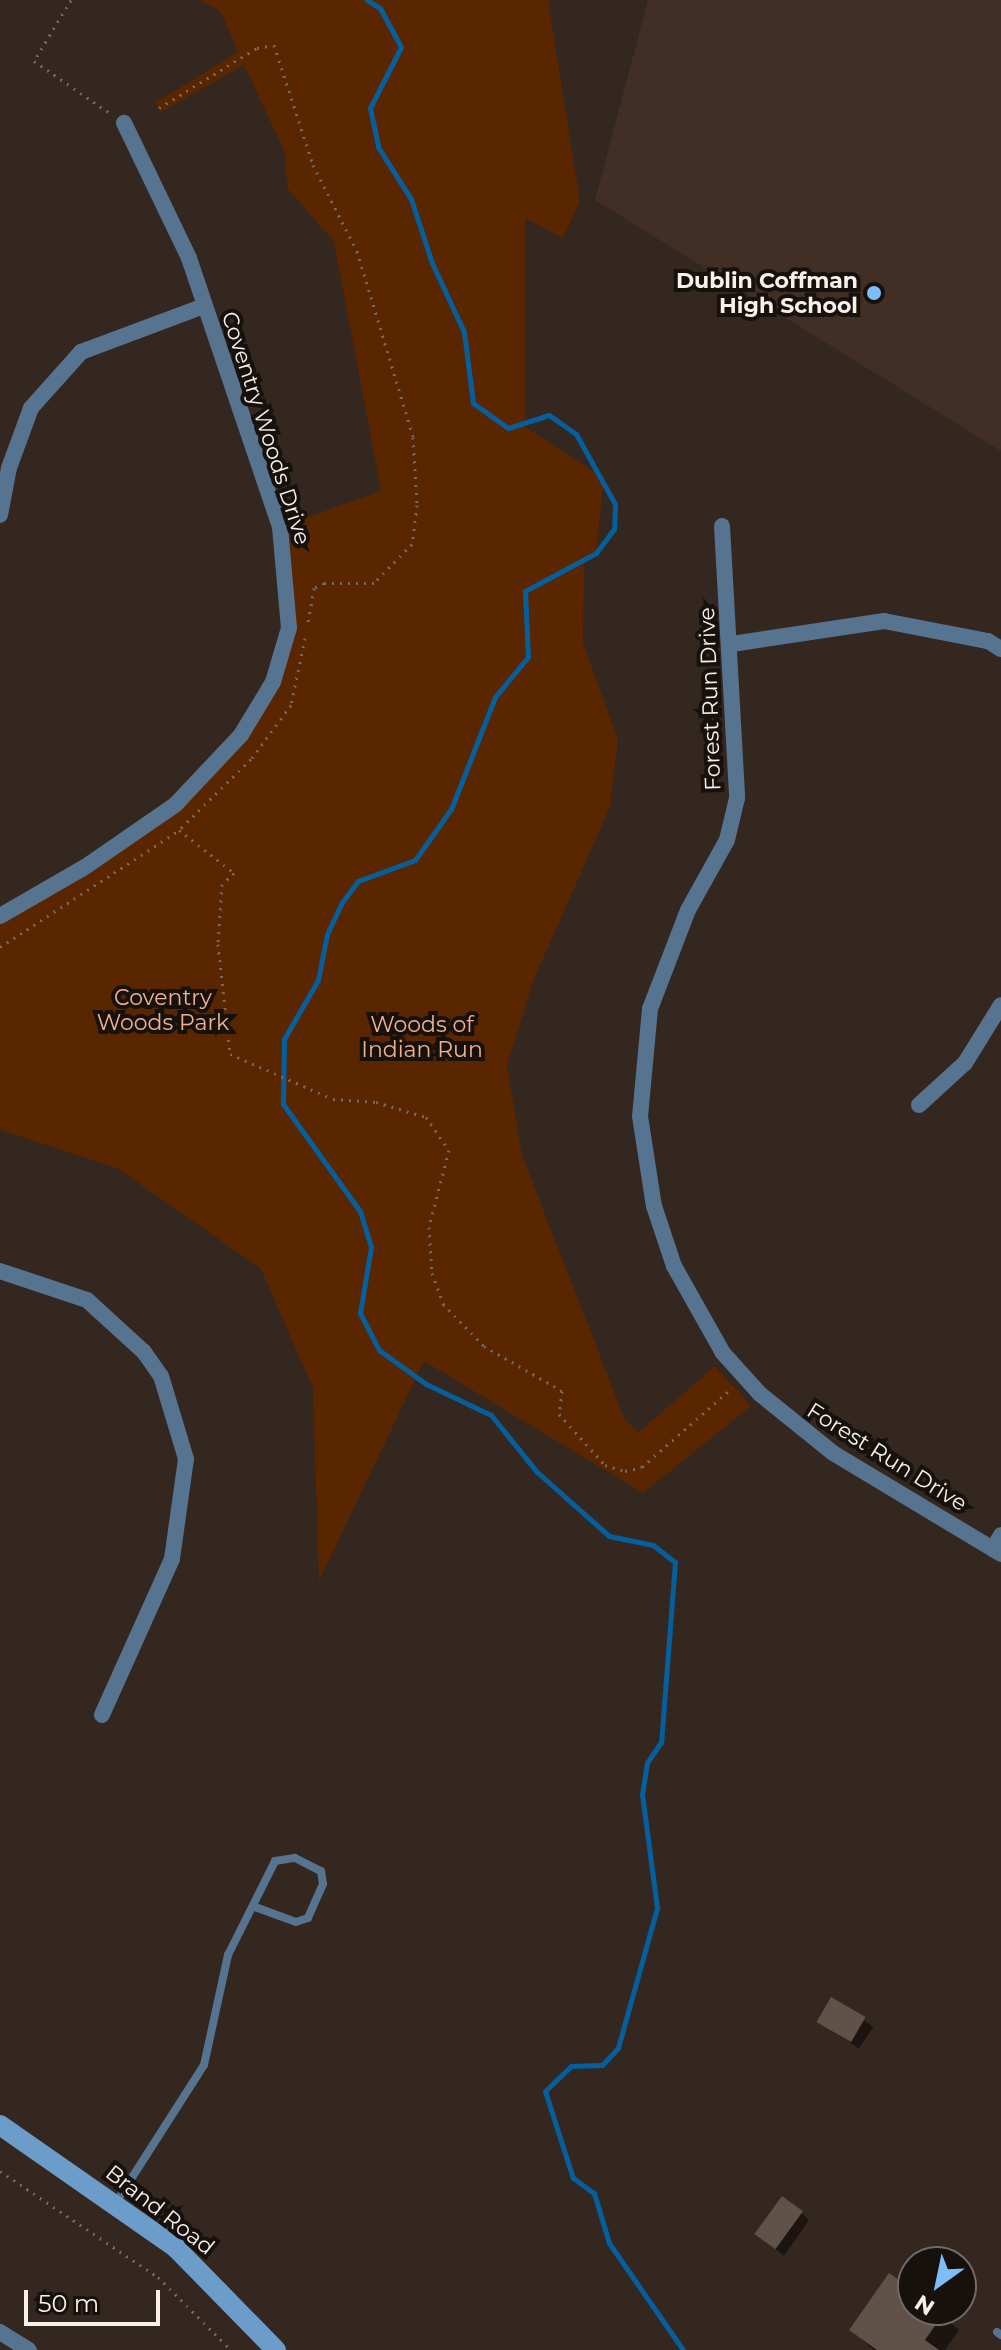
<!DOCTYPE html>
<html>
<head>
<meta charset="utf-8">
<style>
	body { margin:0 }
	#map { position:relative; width:1001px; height:2350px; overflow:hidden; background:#342720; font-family:Montserrat,sans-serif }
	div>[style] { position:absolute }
	.built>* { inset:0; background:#412e24 }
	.green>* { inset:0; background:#5a2600 }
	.shadow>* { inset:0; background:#0007; transform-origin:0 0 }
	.stream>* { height:5px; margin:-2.5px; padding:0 2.5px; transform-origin:2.5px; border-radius:2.5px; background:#065f9d }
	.building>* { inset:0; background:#605149; transform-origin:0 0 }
	.path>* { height:3px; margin-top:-1.5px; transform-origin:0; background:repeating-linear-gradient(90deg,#746862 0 2px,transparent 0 8px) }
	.lane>* { height:8px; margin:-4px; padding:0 4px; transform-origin:4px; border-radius:4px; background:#56738f }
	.street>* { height:16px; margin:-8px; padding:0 8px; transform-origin:8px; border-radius:8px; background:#56738f }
	.secondary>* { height:20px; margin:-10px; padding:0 10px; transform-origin:10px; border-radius:10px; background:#6c9cc9 }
	.dots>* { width:22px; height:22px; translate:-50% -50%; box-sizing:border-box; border:4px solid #17110e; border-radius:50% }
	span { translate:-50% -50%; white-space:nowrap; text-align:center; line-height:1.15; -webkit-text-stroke:8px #17110e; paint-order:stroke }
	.poi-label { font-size:22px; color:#f9f0eb; font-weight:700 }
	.right { translate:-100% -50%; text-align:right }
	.street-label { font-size:22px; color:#f9f0eb }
	.park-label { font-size:22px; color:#f2b18b }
	.north { position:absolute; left:897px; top:2246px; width:80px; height:80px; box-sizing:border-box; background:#17110e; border:2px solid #716a66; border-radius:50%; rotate:213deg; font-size:22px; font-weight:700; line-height:32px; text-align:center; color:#f9f0eb }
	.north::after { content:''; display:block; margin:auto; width:28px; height:36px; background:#7dbef9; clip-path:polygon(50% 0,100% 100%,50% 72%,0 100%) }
	.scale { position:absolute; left:24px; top:2290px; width:136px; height:36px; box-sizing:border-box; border:4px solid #f9f0eb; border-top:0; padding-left:10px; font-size:24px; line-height:28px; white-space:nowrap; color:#f9f0eb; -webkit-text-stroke:6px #17110e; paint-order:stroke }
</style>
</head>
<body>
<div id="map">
	<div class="built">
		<div style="clip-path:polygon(648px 0,1001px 0,1001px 451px,595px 200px)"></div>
	</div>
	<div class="green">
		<div style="clip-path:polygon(199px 0,548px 0,580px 201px,563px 238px,525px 218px,525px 427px,604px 478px,596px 553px,584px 564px,583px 643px,618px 740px,610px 807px,534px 979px,507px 1065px,522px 1155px,625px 1420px,639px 1432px,715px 1366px,751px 1406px,643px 1493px,424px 1361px,319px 1581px,313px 1388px,261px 1269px,117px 1168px,0 1130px,0 915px,175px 805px,241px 735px,289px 628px,280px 527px,381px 491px,334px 242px,288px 189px,284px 150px,244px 65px,161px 112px,155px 103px,238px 52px,221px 12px)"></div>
	</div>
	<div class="shadow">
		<div style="left:832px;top:1999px;width:50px;height:26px;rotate:34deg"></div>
		<div style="clip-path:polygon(802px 2213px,809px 2220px,784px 2256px,757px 2234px)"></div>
		<div style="clip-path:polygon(913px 2293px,913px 2310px,937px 2310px,959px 2330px,945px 2350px,874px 2350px,851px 2329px)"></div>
	</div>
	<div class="stream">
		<div style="left:367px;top:0;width:15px;rotate:32deg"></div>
		<div style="left:380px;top:8px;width:44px;rotate:61.7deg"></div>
		<div style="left:401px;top:47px;width:68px;rotate:116.9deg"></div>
		<div style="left:370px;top:108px;width:40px;rotate:78deg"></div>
		<div style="left:378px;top:147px;width:62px;rotate:57.6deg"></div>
		<div style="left:411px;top:199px;width:67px;rotate:71.8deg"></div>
		<div style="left:432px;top:263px;width:76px;rotate:65.1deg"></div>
		<div style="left:464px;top:332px;width:72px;rotate:82.8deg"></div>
		<div style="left:473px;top:403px;width:43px;rotate:35.5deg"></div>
		<div style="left:508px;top:428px;width:43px;rotate:-17.6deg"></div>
		<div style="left:549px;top:415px;width:33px;rotate:35deg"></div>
		<div style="left:576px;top:434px;width:80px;rotate:60.9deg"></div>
		<div style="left:615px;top:504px;width:25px;rotate:92deg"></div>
		<div style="left:614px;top:529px;width:30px;rotate:127deg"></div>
		<div style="left:596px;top:553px;width:81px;rotate:151.8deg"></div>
		<div style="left:525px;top:591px;width:66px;rotate:87.4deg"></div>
		<div style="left:528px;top:657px;width:52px;rotate:129.5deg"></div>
		<div style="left:495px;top:697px;width:120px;rotate:111.4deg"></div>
		<div style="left:451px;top:809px;width:62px;rotate:125.2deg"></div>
		<div style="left:415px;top:860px;width:61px;rotate:159.8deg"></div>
		<div style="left:358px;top:881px;width:26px;rotate:127deg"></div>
		<div style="left:342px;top:902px;width:35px;rotate:115deg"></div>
		<div style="left:327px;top:934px;width:47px;rotate:101.1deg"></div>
		<div style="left:318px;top:980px;width:68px;rotate:120deg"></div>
		<div style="left:284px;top:1039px;width:65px;rotate:90.9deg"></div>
		<div style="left:283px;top:1104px;width:132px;rotate:54.3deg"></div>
		<div style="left:360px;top:1211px;width:38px;rotate:73deg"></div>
		<div style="left:371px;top:1247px;width:67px;rotate:99.5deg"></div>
		<div style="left:360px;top:1313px;width:42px;rotate:62.8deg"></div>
		<div style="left:379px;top:1350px;width:58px;rotate:35.9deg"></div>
		<div style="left:426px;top:1384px;width:72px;rotate:25.5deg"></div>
		<div style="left:491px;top:1415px;width:73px;rotate:51.1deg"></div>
		<div style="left:537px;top:1472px;width:96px;rotate:41.6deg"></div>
		<div style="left:609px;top:1536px;width:45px;rotate:11.6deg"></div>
		<div style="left:653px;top:1545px;width:28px;rotate:38deg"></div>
		<div style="left:675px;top:1562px;width:181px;rotate:94.4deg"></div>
		<div style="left:661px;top:1742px;width:25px;rotate:124deg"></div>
		<div style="left:647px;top:1763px;width:31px;rotate:99deg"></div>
		<div style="left:642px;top:1794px;width:115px;rotate:82.5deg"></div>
		<div style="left:657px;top:1908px;width:145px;rotate:105.6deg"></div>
		<div style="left:618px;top:2048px;width:23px;rotate:133deg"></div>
		<div style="left:602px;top:2065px;width:31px;rotate:178deg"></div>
		<div style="left:571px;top:2066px;width:36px;rotate:136deg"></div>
		<div style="left:545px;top:2091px;width:91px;rotate:72.2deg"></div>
		<div style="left:573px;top:2178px;width:26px;rotate:36deg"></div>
		<div style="left:594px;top:2193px;width:52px;rotate:73.3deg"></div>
		<div style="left:609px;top:2243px;width:130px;rotate:55.3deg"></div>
	</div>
	<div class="building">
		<div style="left:831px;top:1997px;width:40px;height:29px;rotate:30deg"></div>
		<div style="left:782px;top:2196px;width:26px;height:47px;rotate:36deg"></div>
		<div style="clip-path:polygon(889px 2273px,913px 2290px,913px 2310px,946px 2310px,925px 2340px,939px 2350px,877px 2350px,849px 2330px)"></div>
	</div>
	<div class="path">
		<div style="left:71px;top:0;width:71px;rotate:121.2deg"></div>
		<div style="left:34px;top:61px;width:93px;rotate:34.5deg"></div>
		<div style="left:159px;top:108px;width:115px;rotate:-31.5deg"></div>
		<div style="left:257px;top:48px;width:17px;rotate:-10deg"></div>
		<div style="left:274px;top:45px;width:126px;rotate:72deg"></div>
		<div style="left:313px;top:165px;width:97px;rotate:62.9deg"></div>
		<div style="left:357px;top:251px;width:194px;rotate:73.2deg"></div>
		<div style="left:413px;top:437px;width:68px;rotate:86.6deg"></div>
		<div style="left:417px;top:505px;width:39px;rotate:97deg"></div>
		<div style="left:412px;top:544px;width:54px;rotate:134.3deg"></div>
		<div style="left:374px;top:583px;width:50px;rotate:180deg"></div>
		<div style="left:324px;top:583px;width:11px;rotate:153deg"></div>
		<div style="left:314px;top:588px;width:40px;rotate:100deg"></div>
		<div style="left:305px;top:638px;width:68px;rotate:101.8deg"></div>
		<div style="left:291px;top:705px;width:67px;rotate:126.5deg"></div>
		<div style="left:251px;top:759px;width:101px;rotate:135.4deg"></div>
		<div style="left:179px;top:830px;width:70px;rotate:38deg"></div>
		<div style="left:234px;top:873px;width:16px;rotate:137deg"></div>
		<div style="left:222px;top:884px;width:60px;rotate:93.8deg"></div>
		<div style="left:218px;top:944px;width:111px;rotate:83.8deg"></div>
		<div style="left:230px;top:1054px;width:112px;rotate:23.6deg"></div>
		<div style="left:333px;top:1099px;width:43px;rotate:4deg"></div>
		<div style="left:376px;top:1102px;width:52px;rotate:16.7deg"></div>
		<div style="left:426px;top:1117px;width:40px;rotate:55.1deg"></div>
		<div style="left:449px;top:1150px;width:80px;rotate:104.6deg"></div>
		<div style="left:429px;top:1227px;width:46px;rotate:86.3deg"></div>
		<div style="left:432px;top:1273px;width:33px;rotate:70deg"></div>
		<div style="left:443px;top:1304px;width:59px;rotate:45.7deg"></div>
		<div style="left:484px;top:1346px;width:90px;rotate:30deg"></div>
		<div style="left:562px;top:1391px;width:23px;rotate:97deg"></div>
		<div style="left:559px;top:1414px;width:69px;rotate:48deg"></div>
		<div style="left:605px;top:1465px;width:21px;rotate:17deg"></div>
		<div style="left:625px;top:1471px;width:17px;rotate:-13deg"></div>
		<div style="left:642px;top:1467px;width:120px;rotate:-41.3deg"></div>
		<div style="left:0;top:947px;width:212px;rotate:-33.1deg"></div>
		<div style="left:0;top:2171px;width:190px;rotate:33.9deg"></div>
		<div style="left:158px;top:2277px;width:103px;rotate:45deg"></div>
	</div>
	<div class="lane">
		<div style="left:117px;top:2201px;width:161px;rotate:-57.4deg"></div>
		<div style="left:204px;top:2065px;width:113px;rotate:-77.7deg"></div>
		<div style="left:228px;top:1955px;width:105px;rotate:-63.4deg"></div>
		<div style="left:275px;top:1861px;width:20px;rotate:-9deg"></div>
		<div style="left:295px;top:1858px;width:29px;rotate:27deg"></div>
		<div style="left:321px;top:1871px;width:13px;rotate:81deg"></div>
		<div style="left:323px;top:1884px;width:37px;rotate:114deg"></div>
		<div style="left:308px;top:1918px;width:13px;rotate:162deg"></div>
		<div style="left:296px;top:1922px;width:44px;rotate:-159.9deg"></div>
		<div style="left:997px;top:2332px;width:5px;rotate:37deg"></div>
	</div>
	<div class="street">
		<div style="left:0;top:515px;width:48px;rotate:-79.2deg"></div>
		<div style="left:9px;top:468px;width:64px;rotate:-69.9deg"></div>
		<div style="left:31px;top:408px;width:75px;rotate:-48.2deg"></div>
		<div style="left:81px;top:352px;width:131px;rotate:-20.5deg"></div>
		<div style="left:722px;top:526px;width:272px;rotate:86.8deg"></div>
		<div style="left:737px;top:798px;width:43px;rotate:103.4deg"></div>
		<div style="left:727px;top:840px;width:80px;rotate:119.1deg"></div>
		<div style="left:688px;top:910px;width:106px;rotate:111deg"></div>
		<div style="left:650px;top:1009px;width:107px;rotate:95.3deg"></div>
		<div style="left:640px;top:1116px;width:91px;rotate:81.2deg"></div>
		<div style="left:654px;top:1206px;width:63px;rotate:71.6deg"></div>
		<div style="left:674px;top:1266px;width:100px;rotate:60.6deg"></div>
		<div style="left:723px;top:1353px;width:55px;rotate:47.9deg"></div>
		<div style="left:760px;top:1394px;width:94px;rotate:38.9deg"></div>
		<div style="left:833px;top:1453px;width:196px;rotate:31deg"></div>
		<div style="left:732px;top:644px;width:154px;rotate:-8.6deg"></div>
		<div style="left:884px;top:621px;width:106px;rotate:10.9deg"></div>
		<div style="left:988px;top:641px;width:15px;rotate:32deg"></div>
		<div style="left:0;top:916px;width:98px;rotate:-30deg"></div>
		<div style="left:85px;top:867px;width:109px;rotate:-34.6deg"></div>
		<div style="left:175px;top:805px;width:96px;rotate:-46.7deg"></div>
		<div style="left:241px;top:735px;width:62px;rotate:-58.9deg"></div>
		<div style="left:273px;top:682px;width:56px;rotate:-73.5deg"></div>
		<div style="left:289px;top:628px;width:101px;rotate:-95.1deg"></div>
		<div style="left:280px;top:527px;width:284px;rotate:-108.7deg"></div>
		<div style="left:189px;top:258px;width:150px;rotate:-115.7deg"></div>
		<div style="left:919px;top:1105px;width:62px;rotate:-42.4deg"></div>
		<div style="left:965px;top:1063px;width:68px;rotate:-58.2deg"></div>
		<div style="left:0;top:1271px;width:92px;rotate:18.4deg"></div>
		<div style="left:87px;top:1300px;width:77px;rotate:42.4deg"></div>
		<div style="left:144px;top:1352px;width:29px;rotate:55deg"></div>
		<div style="left:161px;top:1376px;width:87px;rotate:73.2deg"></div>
		<div style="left:186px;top:1459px;width:101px;rotate:98deg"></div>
		<div style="left:172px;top:1559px;width:171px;rotate:114.2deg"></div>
		<div style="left:993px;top:1549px;width:16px;rotate:-60deg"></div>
		<div style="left:0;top:2332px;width:34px;rotate:32deg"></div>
	</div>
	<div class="secondary">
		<div style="left:0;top:2125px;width:215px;rotate:34.9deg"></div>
		<div style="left:176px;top:2248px;width:143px;rotate:45.6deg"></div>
	</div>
	<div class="dots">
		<div style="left:874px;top:293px;background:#7dbef9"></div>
	</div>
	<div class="poi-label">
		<span class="right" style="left:858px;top:293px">Dublin Coffman<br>High School</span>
	</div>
	<div class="street-label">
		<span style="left:266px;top:428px;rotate:72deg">Coventry Woods Drive</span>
		<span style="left:710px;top:699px;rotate:-92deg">Forest Run Drive</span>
		<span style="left:887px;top:1457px;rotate:32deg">Forest Run Drive</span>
		<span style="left:160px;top:2210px;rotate:38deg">Brand Road</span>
	</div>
	<div class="park-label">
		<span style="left:163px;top:1010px">Coventry<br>Woods Park</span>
		<span style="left:422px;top:1037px">Woods of<br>Indian Run</span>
	</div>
	<div class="north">N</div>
	<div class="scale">50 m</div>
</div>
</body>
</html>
